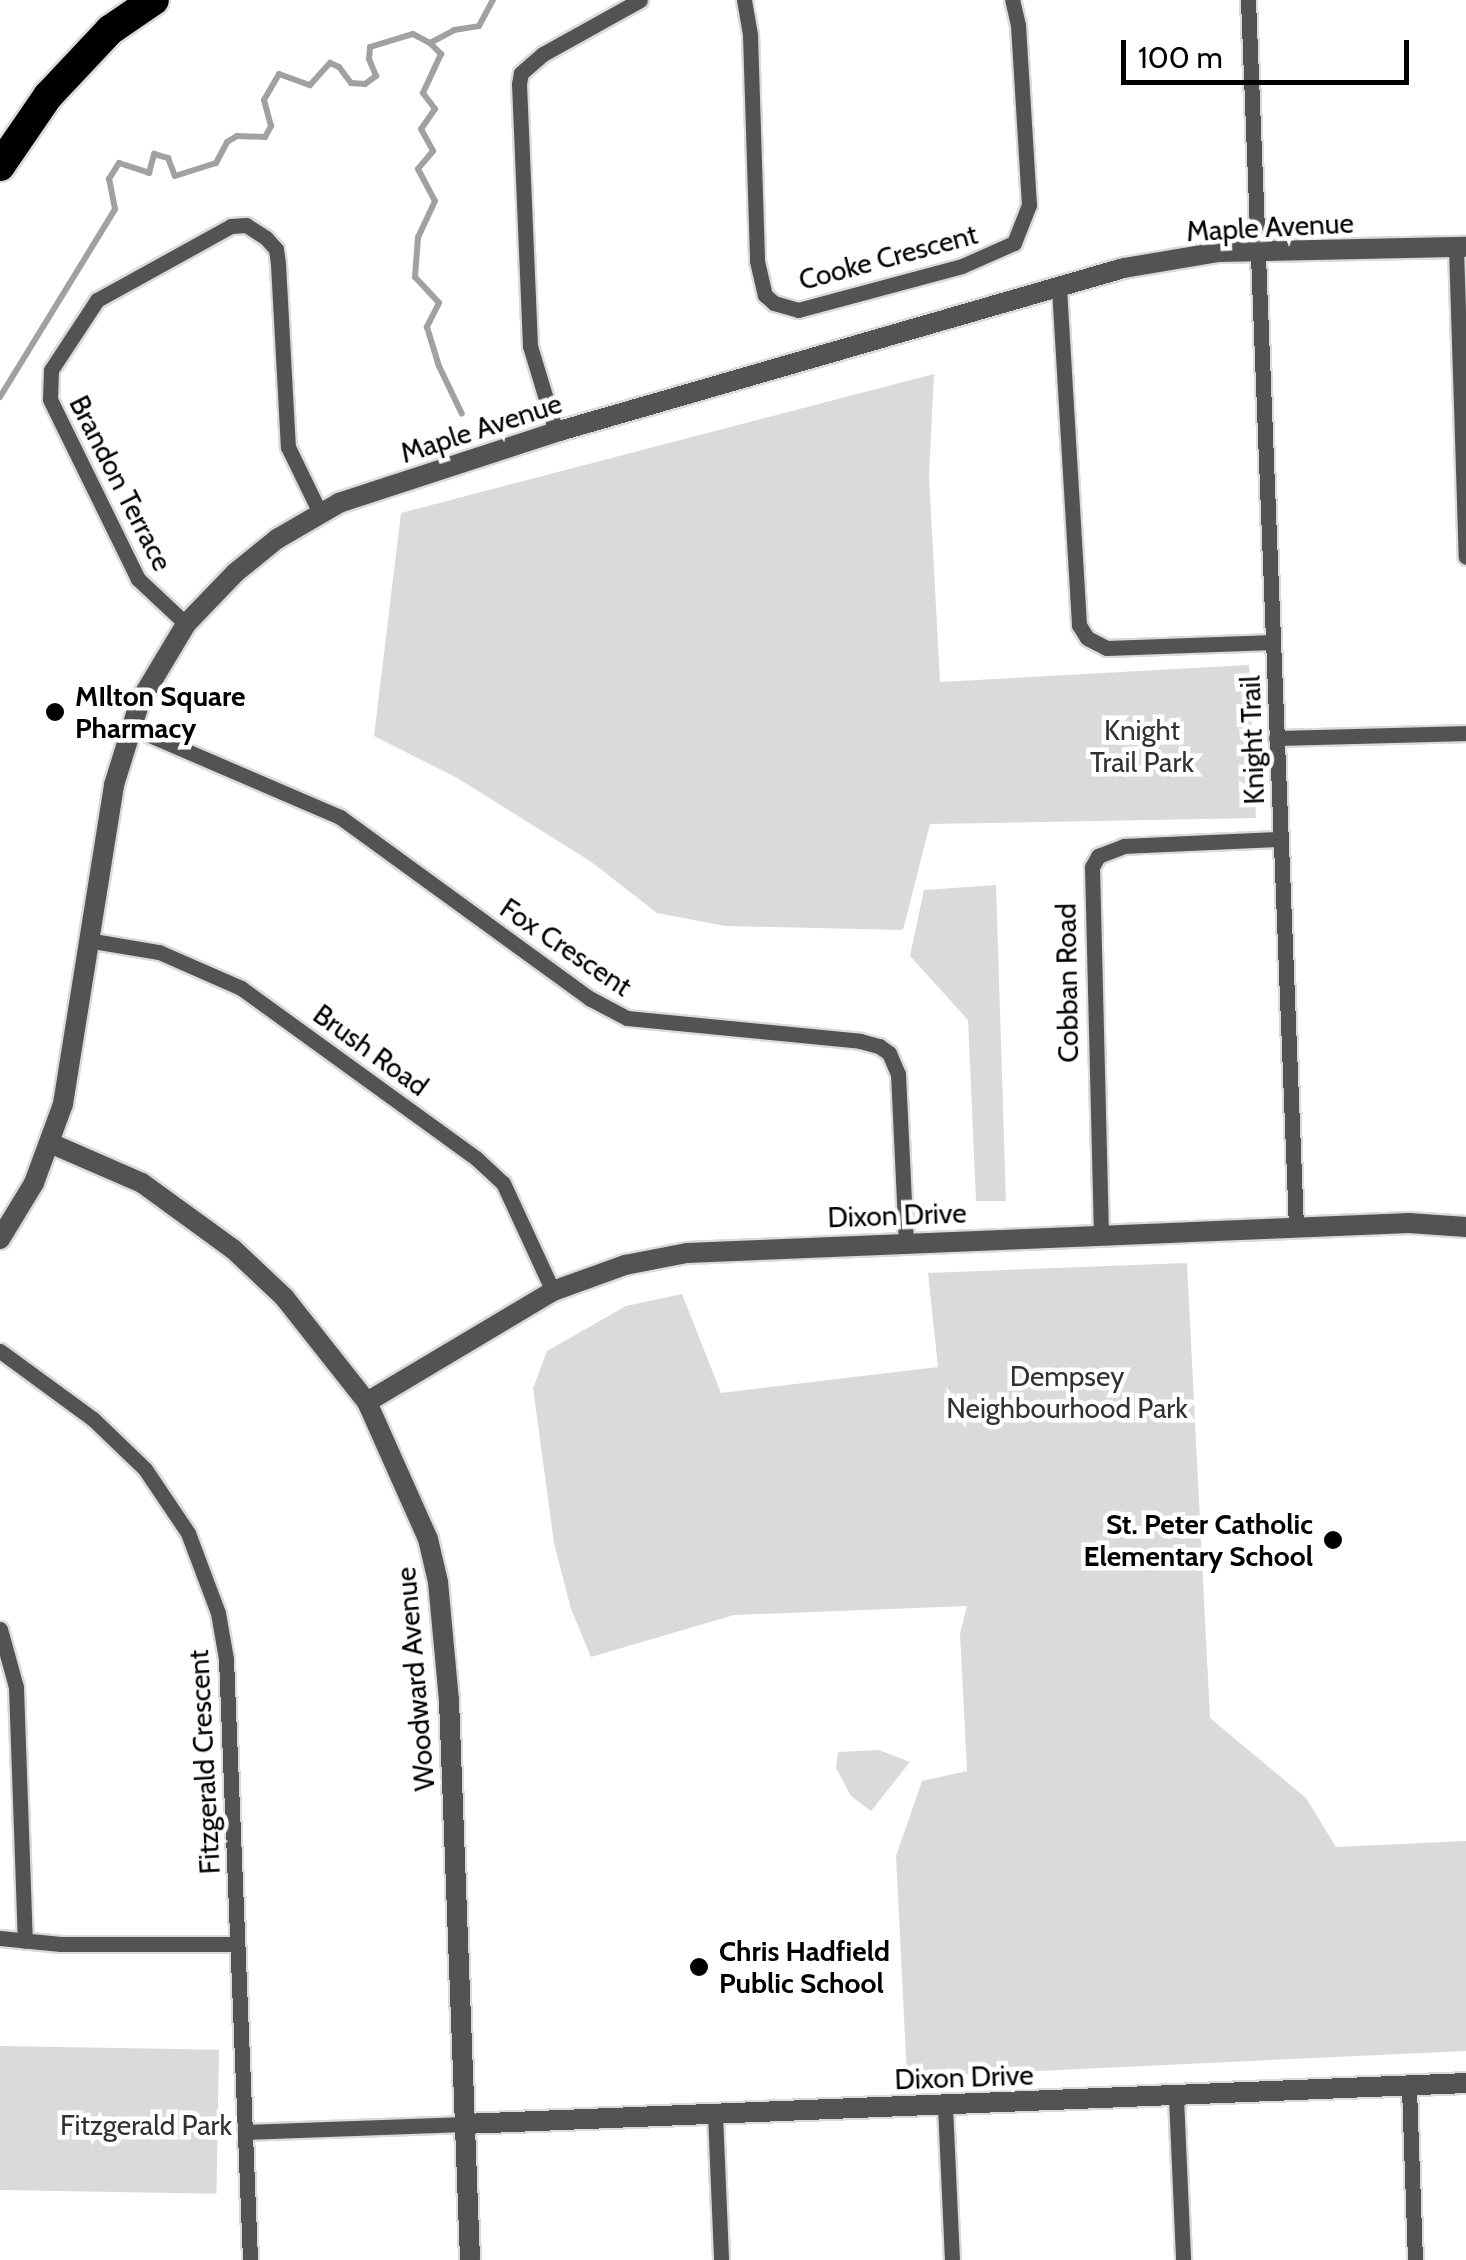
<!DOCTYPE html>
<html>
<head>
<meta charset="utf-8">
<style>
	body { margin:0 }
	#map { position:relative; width:1466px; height:2260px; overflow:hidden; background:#fff; font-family:Cabin,sans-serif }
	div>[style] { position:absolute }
	.green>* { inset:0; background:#dadada; transform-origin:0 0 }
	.stream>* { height:6px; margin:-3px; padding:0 3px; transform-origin:3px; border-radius:3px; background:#a1a1a1 }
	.roads { filter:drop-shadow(2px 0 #dbdbdb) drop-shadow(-2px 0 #dbdbdb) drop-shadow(0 2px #dbdbdb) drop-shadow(0 -2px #dbdbdb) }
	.minor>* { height:15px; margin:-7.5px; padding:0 7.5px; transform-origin:7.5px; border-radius:7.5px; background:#535353 }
	.tertiary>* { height:20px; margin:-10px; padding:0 10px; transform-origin:10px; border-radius:10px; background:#535353 }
	.motorway>* { height:30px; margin:-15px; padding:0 15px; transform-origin:15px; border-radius:15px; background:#000 }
	.dots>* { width:28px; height:28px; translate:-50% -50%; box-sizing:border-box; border:5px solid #fff; border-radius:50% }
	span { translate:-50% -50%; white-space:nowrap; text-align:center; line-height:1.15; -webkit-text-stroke:9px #fff; paint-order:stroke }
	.street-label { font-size:28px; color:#000 }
	.poi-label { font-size:28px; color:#000; font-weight:700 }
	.left { translate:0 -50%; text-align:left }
	.right { translate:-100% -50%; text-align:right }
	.park-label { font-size:28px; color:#313131 }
	.scale { position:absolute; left:1121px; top:40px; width:288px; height:45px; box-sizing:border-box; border:5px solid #000; border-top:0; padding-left:12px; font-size:30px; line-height:35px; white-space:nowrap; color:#000; -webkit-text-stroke:8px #fff; paint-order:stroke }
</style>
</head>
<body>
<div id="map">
	<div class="green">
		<div style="clip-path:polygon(934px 374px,929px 476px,940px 682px,1249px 665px,1256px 818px,930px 824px,903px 930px,725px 926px,657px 913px,590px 861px,459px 779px,374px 736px,401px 513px)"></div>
		<div style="clip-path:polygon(996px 885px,1006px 1201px,976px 1201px,968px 1020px,910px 956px,924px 890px)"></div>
		<div style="clip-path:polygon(1187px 1263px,1210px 1718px,1306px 1798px,1336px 1847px,1466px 1841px,1466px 2051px,907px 2077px,896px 1856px,922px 1781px,967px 1771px,960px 1634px,967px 1606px,734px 1615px,591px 1657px,571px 1609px,554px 1543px,533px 1388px,547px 1351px,626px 1306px,682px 1294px,721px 1393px,938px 1367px,928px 1273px)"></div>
		<div style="clip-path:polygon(879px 1750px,910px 1762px,871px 1811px,851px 1796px,836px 1768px,838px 1752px)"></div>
		<div style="left:0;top:2046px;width:219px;height:144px;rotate:1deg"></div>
	</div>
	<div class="stream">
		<div style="left:430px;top:43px;width:16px;rotate:45deg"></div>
		<div style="left:441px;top:54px;width:43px;rotate:114.8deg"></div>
		<div style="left:423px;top:93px;width:20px;rotate:53deg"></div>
		<div style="left:435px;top:109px;width:24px;rotate:125deg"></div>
		<div style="left:421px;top:129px;width:25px;rotate:61deg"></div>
		<div style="left:433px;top:151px;width:23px;rotate:130deg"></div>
		<div style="left:418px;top:169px;width:36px;rotate:62deg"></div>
		<div style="left:435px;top:201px;width:40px;rotate:115deg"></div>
		<div style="left:418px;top:237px;width:40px;rotate:94.3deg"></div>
		<div style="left:415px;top:277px;width:35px;rotate:47deg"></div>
		<div style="left:439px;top:303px;width:27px;rotate:117deg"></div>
		<div style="left:427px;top:327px;width:39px;rotate:73deg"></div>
		<div style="left:438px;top:364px;width:55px;rotate:64.4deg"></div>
		<div style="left:0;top:397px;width:220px;rotate:-58.5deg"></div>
		<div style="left:115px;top:209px;width:31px;rotate:-101deg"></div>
		<div style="left:109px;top:179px;width:19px;rotate:-58deg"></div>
		<div style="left:119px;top:163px;width:32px;rotate:18deg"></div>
		<div style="left:149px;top:173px;width:20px;rotate:-75deg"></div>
		<div style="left:154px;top:154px;width:15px;rotate:16deg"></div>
		<div style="left:168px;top:158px;width:19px;rotate:69deg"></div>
		<div style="left:175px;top:176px;width:43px;rotate:-17.6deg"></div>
		<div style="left:216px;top:163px;width:24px;rotate:-62deg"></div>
		<div style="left:227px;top:142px;width:12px;rotate:-31deg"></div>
		<div style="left:237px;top:136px;width:28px;rotate:2deg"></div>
		<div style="left:265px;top:137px;width:13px;rotate:-61deg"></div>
		<div style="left:271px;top:126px;width:27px;rotate:-105deg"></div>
		<div style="left:264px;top:100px;width:30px;rotate:-60deg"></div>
		<div style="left:279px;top:74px;width:33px;rotate:20deg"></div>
		<div style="left:310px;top:85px;width:30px;rotate:-48deg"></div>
		<div style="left:330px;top:63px;width:10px;rotate:24deg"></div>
		<div style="left:339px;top:67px;width:20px;rotate:53deg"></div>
		<div style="left:351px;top:83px;width:14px;rotate:4deg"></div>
		<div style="left:365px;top:84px;width:14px;rotate:-36deg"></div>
		<div style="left:376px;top:76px;width:18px;rotate:-112deg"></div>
		<div style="left:369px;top:59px;width:12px;rotate:-85deg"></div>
		<div style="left:370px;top:47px;width:45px;rotate:-16.8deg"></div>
		<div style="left:413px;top:34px;width:19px;rotate:28deg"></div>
		<div style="left:430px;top:43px;width:27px;rotate:-28deg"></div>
		<div style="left:454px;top:30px;width:25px;rotate:-9deg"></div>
		<div style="left:479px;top:26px;width:30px;rotate:-62deg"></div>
	</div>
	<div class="roads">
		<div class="minor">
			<div style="left:744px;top:0;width:36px;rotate:80deg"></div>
			<div style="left:750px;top:35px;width:226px;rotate:88.2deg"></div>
			<div style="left:757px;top:261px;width:35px;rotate:77deg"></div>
			<div style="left:765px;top:295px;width:12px;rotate:42deg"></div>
			<div style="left:774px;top:303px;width:25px;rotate:16deg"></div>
			<div style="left:798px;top:310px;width:170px;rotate:-15deg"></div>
			<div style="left:962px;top:266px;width:57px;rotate:-23.9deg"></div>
			<div style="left:1014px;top:243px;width:41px;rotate:-68.5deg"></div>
			<div style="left:1029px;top:205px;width:180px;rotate:-93.5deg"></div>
			<div style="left:1018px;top:25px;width:26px;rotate:-103deg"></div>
			<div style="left:1248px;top:0;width:1228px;rotate:87.76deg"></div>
			<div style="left:1456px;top:247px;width:310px;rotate:88.2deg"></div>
			<div style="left:1059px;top:288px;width:338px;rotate:86.6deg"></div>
			<div style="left:1079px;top:625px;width:15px;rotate:58deg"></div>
			<div style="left:1087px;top:638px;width:22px;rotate:27deg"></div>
			<div style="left:1107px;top:648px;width:166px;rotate:-2.1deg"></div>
			<div style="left:556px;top:432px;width:90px;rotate:-106.8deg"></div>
			<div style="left:530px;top:346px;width:262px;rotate:-92.4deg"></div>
			<div style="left:519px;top:84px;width:11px;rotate:-80deg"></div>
			<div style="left:521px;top:73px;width:29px;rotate:-41deg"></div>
			<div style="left:543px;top:54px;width:111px;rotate:-29.1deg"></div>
			<div style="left:186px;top:624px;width:66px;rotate:-136.8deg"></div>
			<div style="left:138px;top:579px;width:200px;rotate:-116.1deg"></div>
			<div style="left:50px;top:399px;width:29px;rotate:-88deg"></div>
			<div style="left:51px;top:370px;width:84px;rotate:-56.7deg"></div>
			<div style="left:97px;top:300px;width:153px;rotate:-28.9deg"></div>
			<div style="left:231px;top:226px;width:15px;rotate:-4deg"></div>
			<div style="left:246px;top:225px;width:24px;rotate:33deg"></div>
			<div style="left:266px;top:238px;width:15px;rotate:48deg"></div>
			<div style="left:276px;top:249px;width:15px;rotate:82deg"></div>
			<div style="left:278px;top:264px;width:183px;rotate:86.9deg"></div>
			<div style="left:288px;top:447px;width:73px;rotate:64.1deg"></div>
			<div style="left:131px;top:727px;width:228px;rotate:23.3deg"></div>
			<div style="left:340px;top:817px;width:308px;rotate:36deg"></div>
			<div style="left:589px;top:998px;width:43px;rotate:27.8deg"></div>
			<div style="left:627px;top:1018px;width:234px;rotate:5.6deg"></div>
			<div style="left:860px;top:1041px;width:20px;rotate:15deg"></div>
			<div style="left:879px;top:1046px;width:12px;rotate:35deg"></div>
			<div style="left:889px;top:1053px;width:23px;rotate:67deg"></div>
			<div style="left:898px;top:1074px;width:168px;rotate:87.3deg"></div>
			<div style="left:1276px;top:738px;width:190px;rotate:-1.5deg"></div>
			<div style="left:87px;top:940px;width:73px;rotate:9.5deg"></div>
			<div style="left:159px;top:952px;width:90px;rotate:23.7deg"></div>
			<div style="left:241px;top:988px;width:291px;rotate:35.9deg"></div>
			<div style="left:477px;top:1159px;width:35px;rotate:43deg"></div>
			<div style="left:503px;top:1183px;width:119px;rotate:65.2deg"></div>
			<div style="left:1101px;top:1235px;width:368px;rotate:-91.4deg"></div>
			<div style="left:1092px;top:867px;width:13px;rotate:-61deg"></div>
			<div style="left:1098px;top:856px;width:28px;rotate:-21deg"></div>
			<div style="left:1124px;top:846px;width:157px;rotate:-2.6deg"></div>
			<div style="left:0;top:1351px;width:115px;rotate:36.2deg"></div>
			<div style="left:93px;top:1419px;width:72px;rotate:43.9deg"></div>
			<div style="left:145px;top:1469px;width:77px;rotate:56.1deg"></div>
			<div style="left:188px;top:1533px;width:85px;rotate:69.4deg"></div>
			<div style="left:218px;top:1613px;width:47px;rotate:80.1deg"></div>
			<div style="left:226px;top:1659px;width:601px;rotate:87.71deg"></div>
			<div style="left:0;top:1629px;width:60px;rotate:74.6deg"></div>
			<div style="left:16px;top:1687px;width:254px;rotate:88deg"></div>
			<div style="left:0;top:1938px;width:61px;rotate:5.6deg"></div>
			<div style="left:61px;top:1944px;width:176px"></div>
			<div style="left:1409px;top:2088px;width:172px;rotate:88deg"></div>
			<div style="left:1176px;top:2097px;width:163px;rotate:87.5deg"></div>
			<div style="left:945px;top:2106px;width:154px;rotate:87.4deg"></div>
			<div style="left:715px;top:2114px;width:146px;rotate:87.6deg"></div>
			<div style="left:245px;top:2132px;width:219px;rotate:-2.1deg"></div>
		</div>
		<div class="tertiary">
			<div style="left:50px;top:1143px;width:100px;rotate:23.5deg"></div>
			<div style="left:142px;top:1183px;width:112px;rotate:36deg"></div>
			<div style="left:233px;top:1249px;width:70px;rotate:43.3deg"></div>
			<div style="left:284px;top:1297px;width:134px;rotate:51.7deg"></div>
			<div style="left:367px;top:1402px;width:150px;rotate:66deg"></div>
			<div style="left:428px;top:1539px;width:44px;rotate:76.9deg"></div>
			<div style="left:438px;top:1582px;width:119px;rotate:84.7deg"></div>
			<div style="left:449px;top:1700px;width:560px;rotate:87.85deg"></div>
			<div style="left:0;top:1239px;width:66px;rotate:-58.7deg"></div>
			<div style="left:34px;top:1183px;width:84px;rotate:-69.8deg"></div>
			<div style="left:63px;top:1104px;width:323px;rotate:-80.9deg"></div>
			<div style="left:114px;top:785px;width:88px;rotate:-72.8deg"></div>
			<div style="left:140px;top:701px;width:90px;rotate:-59.1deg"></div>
			<div style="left:186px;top:624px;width:71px;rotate:-46.1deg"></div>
			<div style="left:235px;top:573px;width:54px;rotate:-39deg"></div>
			<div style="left:277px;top:539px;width:72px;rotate:-30.1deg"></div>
			<div style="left:339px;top:503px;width:228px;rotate:-18.1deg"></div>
			<div style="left:556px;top:432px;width:591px;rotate:-16.11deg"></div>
			<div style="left:1124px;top:268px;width:96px;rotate:-9.6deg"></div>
			<div style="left:1219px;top:252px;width:247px;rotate:-1.2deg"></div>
			<div style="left:367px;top:1402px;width:217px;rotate:-30.8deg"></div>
			<div style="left:553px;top:1291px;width:77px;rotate:-19.9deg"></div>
			<div style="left:625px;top:1265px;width:63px;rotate:-11deg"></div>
			<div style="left:687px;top:1253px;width:723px;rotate:-2.38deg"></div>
			<div style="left:1409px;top:1223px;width:57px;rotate:4deg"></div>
			<div style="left:464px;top:2124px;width:1003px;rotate:-2.34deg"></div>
		</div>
		<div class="motorway">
			<div style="left:0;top:166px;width:85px;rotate:-55.6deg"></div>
			<div style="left:48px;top:96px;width:91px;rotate:-46.8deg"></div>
			<div style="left:110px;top:30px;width:53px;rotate:-34.3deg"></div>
		</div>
	</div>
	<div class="dots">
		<div style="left:55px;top:712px;background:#000"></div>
		<div style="left:1333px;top:1540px;background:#000"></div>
		<div style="left:699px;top:1967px;background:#000"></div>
	</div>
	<div class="street-label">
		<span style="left:1270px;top:227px;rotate:-3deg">Maple Avenue</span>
		<span style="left:888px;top:257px;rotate:-15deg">Cooke Crescent</span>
		<span style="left:481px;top:428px;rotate:-18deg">Maple Avenue</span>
		<span style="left:121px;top:483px;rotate:63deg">Brandon Terrace</span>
		<span style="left:1252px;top:740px;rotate:-92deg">Knight Trail</span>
		<span style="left:566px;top:947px;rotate:34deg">Fox Crescent</span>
		<span style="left:1067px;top:983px;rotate:-91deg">Cobban Road</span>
		<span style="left:371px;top:1050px;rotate:36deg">Brush Road</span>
		<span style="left:897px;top:1215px;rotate:-2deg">Dixon Drive</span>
		<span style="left:415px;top:1679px;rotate:-95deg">Woodward Avenue</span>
		<span style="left:204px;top:1762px;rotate:-93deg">Fitzgerald Crescent</span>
		<span style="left:964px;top:2077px;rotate:-2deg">Dixon Drive</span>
	</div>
	<div class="poi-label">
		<span class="left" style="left:75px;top:712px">MIlton Square<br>Pharmacy</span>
		<span class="right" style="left:1313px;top:1540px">St. Peter Catholic<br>Elementary School</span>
		<span class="left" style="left:719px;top:1967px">Chris Hadfield<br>Public School</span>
	</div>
	<div class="park-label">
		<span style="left:1142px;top:746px">Knight<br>Trail Park</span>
		<span style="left:1067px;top:1392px">Dempsey<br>Neighbourhood Park</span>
		<span style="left:146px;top:2125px">Fitzgerald Park</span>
	</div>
	<div class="scale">100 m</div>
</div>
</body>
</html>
